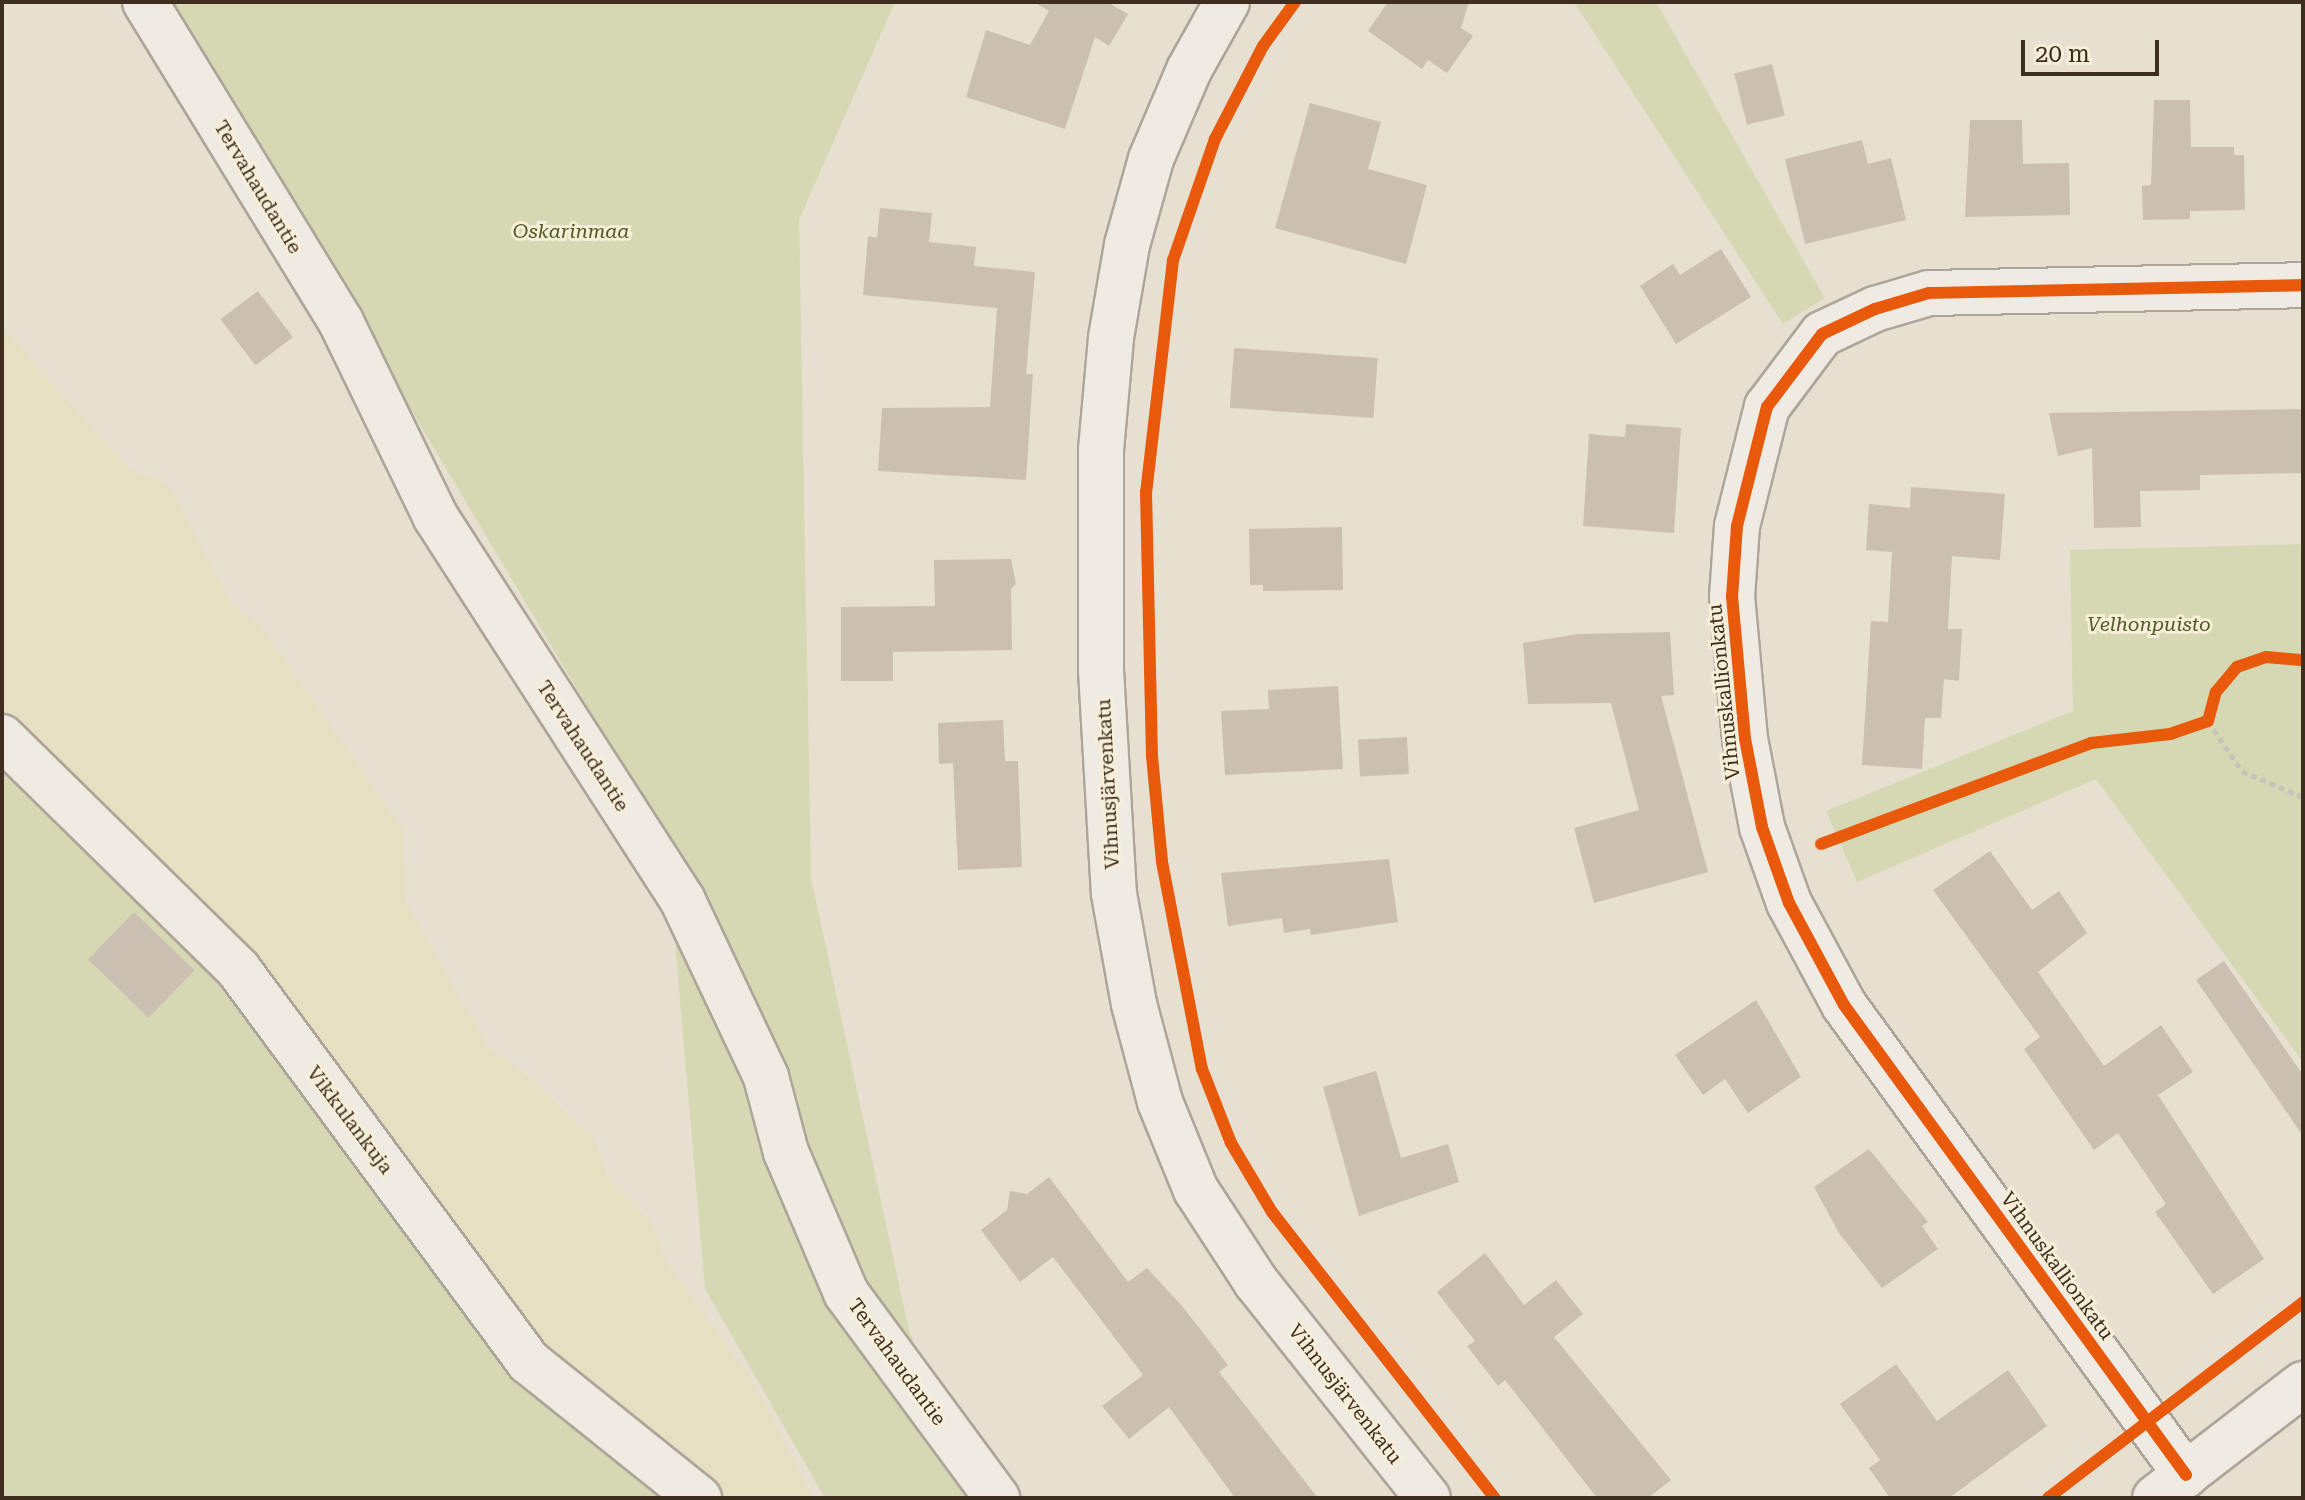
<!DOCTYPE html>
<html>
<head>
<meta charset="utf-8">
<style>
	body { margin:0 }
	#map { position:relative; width:2305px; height:1500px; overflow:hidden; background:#e7e0d1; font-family:"Roboto Serif",serif }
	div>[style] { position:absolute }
	.farmland>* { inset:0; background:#e6dfc2 }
	.green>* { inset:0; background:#d6d7b3 }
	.building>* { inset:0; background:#cbbfb2; transform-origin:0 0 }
	.path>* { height:5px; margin-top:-2.5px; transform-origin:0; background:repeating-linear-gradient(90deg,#c8c2b9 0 6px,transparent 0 10px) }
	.roads { filter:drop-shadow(2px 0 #ada599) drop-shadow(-2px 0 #ada599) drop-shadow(0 2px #ada599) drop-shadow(0 -2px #ada599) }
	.minor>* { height:44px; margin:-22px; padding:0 22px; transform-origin:22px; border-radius:22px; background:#efebe3 }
	.tertiary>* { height:44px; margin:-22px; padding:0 22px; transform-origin:22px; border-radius:22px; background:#efebe3 }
	.cycleway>* { height:12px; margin:-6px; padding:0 6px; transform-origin:6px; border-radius:6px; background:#e8590c }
	span { translate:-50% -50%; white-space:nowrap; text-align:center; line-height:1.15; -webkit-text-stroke:6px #f7eed8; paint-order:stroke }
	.street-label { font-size:20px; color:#3d2e20 }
	.park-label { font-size:20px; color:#4d5a26; font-style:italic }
	.frame { position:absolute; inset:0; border:4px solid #3d2e20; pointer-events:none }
	.scale { position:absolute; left:2021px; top:40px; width:138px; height:36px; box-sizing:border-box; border:4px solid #3d2e20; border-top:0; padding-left:10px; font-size:24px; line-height:28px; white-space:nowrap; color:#3d2e20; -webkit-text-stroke:6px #f7eed8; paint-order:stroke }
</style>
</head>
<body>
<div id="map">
	<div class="farmland">
		<div style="clip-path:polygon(2px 327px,130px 470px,168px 484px,233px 606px,259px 623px,402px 829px,405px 900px,487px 1046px,522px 1071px,594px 1139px,608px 1177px,651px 1222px,667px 1263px,753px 1382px,814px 1498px,727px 1498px,557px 1367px,73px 785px,2px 706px)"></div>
	</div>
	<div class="green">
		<div style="clip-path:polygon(169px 2px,895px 2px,799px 220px,811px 878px,908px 1326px,968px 1498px,825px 1498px,705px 1289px,666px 839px)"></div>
		<div style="clip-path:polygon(1574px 2px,1656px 2px,1825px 298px,1783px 324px)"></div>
		<div style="clip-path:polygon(2303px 544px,2303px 1062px,2096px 779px,1857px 882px,1826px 811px,2073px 711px,2070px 550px)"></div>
		<div style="clip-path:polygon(2px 750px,225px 980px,523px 1370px,680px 1498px,2px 1498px)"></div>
	</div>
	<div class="building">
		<div style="clip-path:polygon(1034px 2px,1107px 2px,1128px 14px,1109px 46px,1095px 37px,1065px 129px,966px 97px,986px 30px,1030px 45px,1049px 11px)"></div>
		<div style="clip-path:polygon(1388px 2px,1469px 2px,1461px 28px,1473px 36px,1447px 73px,1428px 60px,1422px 69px,1368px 31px)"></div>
		<div style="left:1772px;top:64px;width:53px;height:39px;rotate:76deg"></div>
		<div style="clip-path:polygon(2154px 100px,2190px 100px,2191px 147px,2234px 147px,2234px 155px,2244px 155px,2245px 210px,2190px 211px,2190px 219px,2143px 220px,2142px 186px,2151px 185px)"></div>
		<div style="clip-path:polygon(1310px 103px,1381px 122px,1368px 169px,1427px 185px,1406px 264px,1275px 228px)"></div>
		<div style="clip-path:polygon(1970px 120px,2022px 120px,2023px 164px,2069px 163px,2070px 215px,1965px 217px)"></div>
		<div style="clip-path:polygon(1862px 140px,1868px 164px,1891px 158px,1906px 220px,1805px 244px,1785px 159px)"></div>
		<div style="clip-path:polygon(880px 208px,932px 213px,929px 242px,976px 247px,974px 266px,1035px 272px,1026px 374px,1033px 374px,1026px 480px,878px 471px,882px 408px,990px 407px,997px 308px,863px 295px,868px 236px,877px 238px)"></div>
		<div style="clip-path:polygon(1721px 249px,1751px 297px,1676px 344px,1640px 286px,1673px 264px,1680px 275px)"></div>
		<div style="left:258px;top:291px;width:58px;height:47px;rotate:53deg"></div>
		<div style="left:1234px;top:348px;width:144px;height:60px;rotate:4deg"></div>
		<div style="clip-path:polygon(2303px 409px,2303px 473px,2200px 475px,2200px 490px,2140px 491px,2141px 527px,2094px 528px,2092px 448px,2058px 456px,2049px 413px)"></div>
		<div style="clip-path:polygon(1626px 424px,1681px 428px,1674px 533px,1583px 526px,1589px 434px,1625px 437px)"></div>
		<div style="clip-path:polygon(1911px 487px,2005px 494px,2000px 560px,1952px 556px,1948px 629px,1962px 629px,1959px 681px,1944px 679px,1941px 718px,1925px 718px,1922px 769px,1862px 765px,1871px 621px,1888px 622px,1892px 552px,1866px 550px,1869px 504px,1910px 508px)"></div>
		<div style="clip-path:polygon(1342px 527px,1343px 590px,1263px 591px,1263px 585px,1250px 585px,1249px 529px)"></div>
		<div style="clip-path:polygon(1011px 559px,1016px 584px,1011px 589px,1012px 650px,893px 652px,893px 681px,841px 681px,841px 607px,935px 606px,934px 560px)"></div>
		<div style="clip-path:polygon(1670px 632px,1674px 695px,1661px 696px,1708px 872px,1594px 903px,1574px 828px,1639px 810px,1611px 703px,1528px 704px,1523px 643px,1578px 634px)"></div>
		<div style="clip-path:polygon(1338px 686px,1343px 769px,1225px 775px,1221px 711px,1269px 709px,1268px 690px)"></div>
		<div style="clip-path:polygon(1003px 720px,1005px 761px,1018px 761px,1022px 867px,958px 870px,953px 763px,939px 764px,938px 723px)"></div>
		<div style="left:1407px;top:737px;width:37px;height:49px;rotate:87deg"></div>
		<div style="clip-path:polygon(1990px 851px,2032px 910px,2059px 891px,2087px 933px,2038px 972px,2104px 1066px,2161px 1025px,2193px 1072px,2158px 1095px,2264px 1259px,2213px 1294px,2155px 1212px,2166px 1204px,2118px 1133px,2094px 1150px,2024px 1049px,2040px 1037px,1933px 890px)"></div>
		<div style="clip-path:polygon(1389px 859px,1398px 922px,1311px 935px,1310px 929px,1284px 933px,1282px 918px,1228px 926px,1221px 873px)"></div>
		<div style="left:134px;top:912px;width:84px;height:66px;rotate:44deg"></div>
		<div style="clip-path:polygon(2224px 961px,2303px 1075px,2303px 1136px,2196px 980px)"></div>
		<div style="clip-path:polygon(1756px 1000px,1801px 1077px,1748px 1113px,1725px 1079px,1703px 1095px,1675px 1055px)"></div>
		<div style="clip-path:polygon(1376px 1071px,1401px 1158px,1448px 1144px,1459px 1182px,1359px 1216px,1323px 1087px)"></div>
		<div style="clip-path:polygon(1869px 1149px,1928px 1222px,1922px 1226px,1938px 1249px,1882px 1288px,1839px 1233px,1814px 1187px)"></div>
		<div style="clip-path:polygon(1049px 1177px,1128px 1282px,1147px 1268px,1183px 1307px,1228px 1365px,1219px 1372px,1318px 1498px,1235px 1498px,1169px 1407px,1129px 1439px,1102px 1406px,1143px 1375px,1053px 1257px,1020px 1282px,981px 1230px,1007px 1210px,1010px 1191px,1027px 1194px)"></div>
		<div style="clip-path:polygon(1485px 1253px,1524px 1305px,1556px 1280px,1583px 1314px,1554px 1337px,1671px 1480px,1648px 1498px,1597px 1498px,1505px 1380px,1498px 1386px,1467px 1346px,1475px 1341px,1437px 1292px)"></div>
		<div style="clip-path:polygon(1896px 1364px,1937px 1421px,2008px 1370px,2047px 1426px,1949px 1498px,1890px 1498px,1869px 1468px,1880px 1460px,1840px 1404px)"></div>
	</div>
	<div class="path">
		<div style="left:2208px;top:721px;width:60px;rotate:55.8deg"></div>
		<div style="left:2242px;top:771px;width:66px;rotate:23.1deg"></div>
	</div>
	<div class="roads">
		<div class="minor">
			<div style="left:145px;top:2px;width:375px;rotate:58.5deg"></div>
			<div style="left:341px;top:322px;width:216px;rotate:64.1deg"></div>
			<div style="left:435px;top:516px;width:456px;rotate:57.2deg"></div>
			<div style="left:682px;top:899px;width:197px;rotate:64.7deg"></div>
			<div style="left:766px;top:1077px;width:78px;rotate:75.1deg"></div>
			<div style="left:786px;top:1152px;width:153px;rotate:66.9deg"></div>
			<div style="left:846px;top:1293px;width:255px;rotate:53.6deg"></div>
			<div style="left:1227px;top:2px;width:78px;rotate:119.2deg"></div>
			<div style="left:1189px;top:70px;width:97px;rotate:113.1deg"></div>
			<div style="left:1151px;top:159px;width:89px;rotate:105.6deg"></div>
			<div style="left:1127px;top:245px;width:94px;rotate:99.8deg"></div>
			<div style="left:1111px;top:338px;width:113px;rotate:95.1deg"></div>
			<div style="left:1101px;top:451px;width:219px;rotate:90deg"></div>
			<div style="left:1101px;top:670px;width:224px;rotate:86.7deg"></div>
			<div style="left:1114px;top:894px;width:112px;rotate:79.7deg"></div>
			<div style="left:1134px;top:1004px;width:101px;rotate:75.1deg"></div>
			<div style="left:1160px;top:1102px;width:95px;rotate:67.8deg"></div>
			<div style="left:1196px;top:1190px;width:110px;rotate:56.9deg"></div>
			<div style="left:1256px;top:1282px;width:276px;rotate:51.5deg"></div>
			<div style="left:2px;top:737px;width:331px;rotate:44.5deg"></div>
			<div style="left:238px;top:969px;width:489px;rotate:53.5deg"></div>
			<div style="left:529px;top:1362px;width:218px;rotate:38.7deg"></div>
			<div style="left:2186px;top:1475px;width:581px;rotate:-126.04deg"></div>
			<div style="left:1844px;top:1005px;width:116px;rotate:-118.3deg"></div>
			<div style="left:1789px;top:903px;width:81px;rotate:-109.6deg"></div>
			<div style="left:1762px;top:827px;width:90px;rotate:-100.9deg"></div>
			<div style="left:1745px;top:739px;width:143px;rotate:-95.2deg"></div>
			<div style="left:1732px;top:597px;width:71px;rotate:-86deg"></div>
			<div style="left:1737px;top:526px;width:123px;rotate:-75.9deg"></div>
			<div style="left:1767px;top:407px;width:91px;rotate:-53deg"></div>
			<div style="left:1822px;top:334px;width:59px;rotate:-25.3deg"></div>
			<div style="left:1875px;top:309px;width:56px;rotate:-16.5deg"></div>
			<div style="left:1929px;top:293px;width:374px;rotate:-1.2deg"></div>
		</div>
		<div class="tertiary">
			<div style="left:2155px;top:1498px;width:187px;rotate:-37.6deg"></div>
		</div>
	</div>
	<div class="cycleway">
		<div style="left:1295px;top:2px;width:54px;rotate:126deg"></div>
		<div style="left:1263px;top:46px;width:105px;rotate:117.3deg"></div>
		<div style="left:1215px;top:139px;width:128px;rotate:109.1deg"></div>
		<div style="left:1173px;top:260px;width:234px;rotate:96.6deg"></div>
		<div style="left:1146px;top:492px;width:264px;rotate:88.7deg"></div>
		<div style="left:1152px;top:756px;width:106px;rotate:84.6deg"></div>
		<div style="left:1162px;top:862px;width:211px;rotate:79.1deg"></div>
		<div style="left:1202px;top:1069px;width:79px;rotate:68.6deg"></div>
		<div style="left:1231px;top:1143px;width:80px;rotate:59.3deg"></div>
		<div style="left:1272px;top:1212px;width:363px;rotate:52.1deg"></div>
		<div style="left:1821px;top:844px;width:288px;rotate:-20.5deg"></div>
		<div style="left:2091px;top:743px;width:80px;rotate:-6.5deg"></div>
		<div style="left:2170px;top:734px;width:40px;rotate:-18.9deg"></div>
		<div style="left:2208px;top:721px;width:30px;rotate:-75deg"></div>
		<div style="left:2216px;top:692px;width:33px;rotate:-50deg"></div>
		<div style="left:2237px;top:667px;width:31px;rotate:-19deg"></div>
		<div style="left:2266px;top:657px;width:37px;rotate:5deg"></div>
		<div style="left:2186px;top:1475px;width:581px;rotate:-126.04deg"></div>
		<div style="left:1844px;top:1005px;width:116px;rotate:-118.3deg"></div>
		<div style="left:1789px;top:903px;width:81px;rotate:-109.6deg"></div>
		<div style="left:1762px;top:827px;width:90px;rotate:-100.9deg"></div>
		<div style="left:1745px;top:739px;width:143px;rotate:-95.2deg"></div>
		<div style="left:1732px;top:597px;width:71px;rotate:-86deg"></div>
		<div style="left:1737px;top:526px;width:123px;rotate:-75.9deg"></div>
		<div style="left:1767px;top:407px;width:91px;rotate:-53deg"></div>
		<div style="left:1822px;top:334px;width:59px;rotate:-25.3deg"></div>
		<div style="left:1875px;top:309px;width:56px;rotate:-16.5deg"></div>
		<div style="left:1929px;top:293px;width:374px;rotate:-1.2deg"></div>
		<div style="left:2048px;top:1498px;width:322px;rotate:-37.5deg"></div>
	</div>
	<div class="street-label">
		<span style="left:258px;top:187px;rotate:59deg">Tervahaudantie</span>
		<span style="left:1724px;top:692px;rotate:-96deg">Vihnuskallionkatu</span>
		<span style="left:583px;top:746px;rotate:57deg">Tervahaudantie</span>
		<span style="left:1108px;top:784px;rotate:-93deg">Vihnusjärvenkatu</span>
		<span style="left:350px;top:1120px;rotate:53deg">Vikkulankuja</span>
		<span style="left:2057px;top:1266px;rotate:54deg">Vihnuskallionkatu</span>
		<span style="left:897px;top:1362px;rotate:54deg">Tervahaudantie</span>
		<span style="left:1345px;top:1394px;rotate:52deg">Vihnusjärvenkatu</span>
	</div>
	<div class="park-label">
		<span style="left:571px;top:231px">Oskarinmaa</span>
		<span style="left:2149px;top:624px">Velhonpuisto</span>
	</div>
	<div class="frame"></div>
	<div class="scale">20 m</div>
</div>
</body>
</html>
